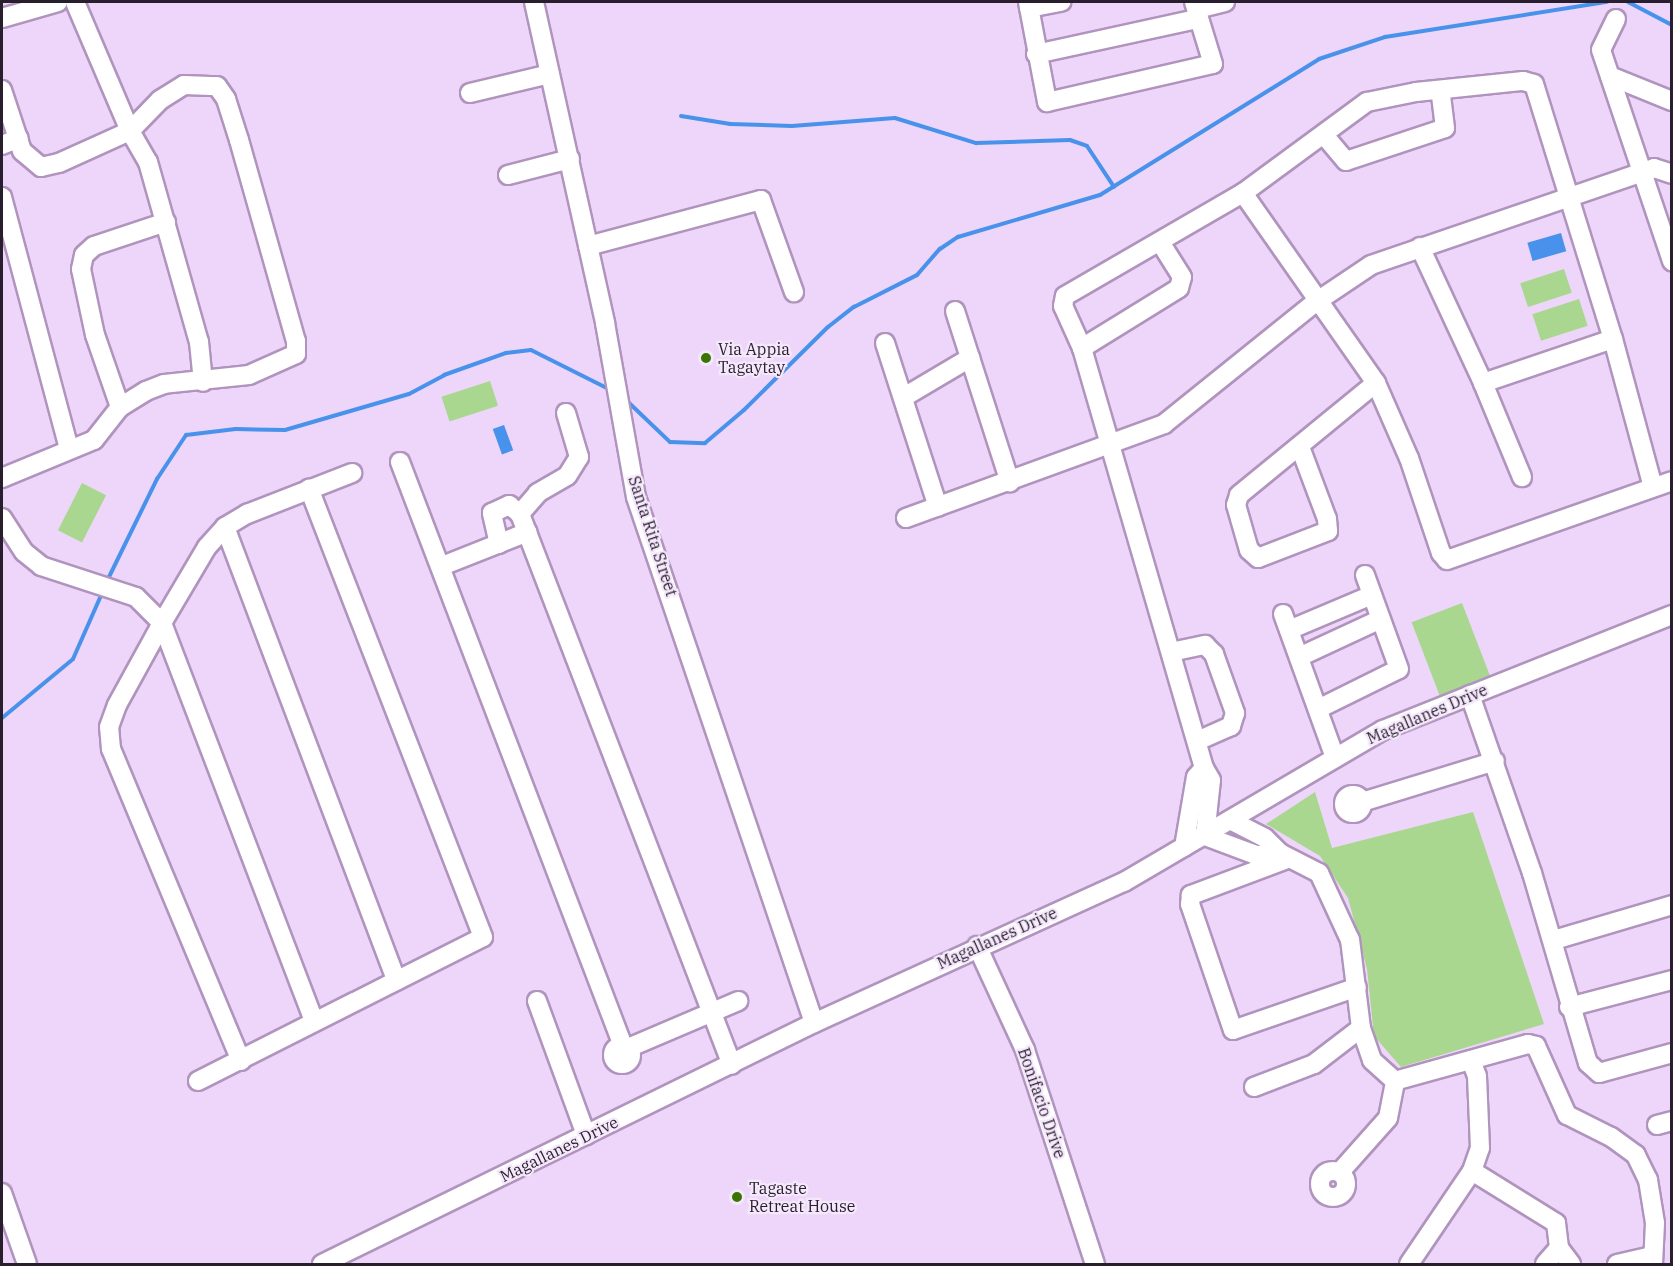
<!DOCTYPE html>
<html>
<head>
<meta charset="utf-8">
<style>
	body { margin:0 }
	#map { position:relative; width:1673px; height:1266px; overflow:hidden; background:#edd6f9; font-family:"IBM Plex Serif",serif }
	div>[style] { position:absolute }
	.green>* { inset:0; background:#a9d78f; transform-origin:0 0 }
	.water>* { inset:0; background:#4992eb; transform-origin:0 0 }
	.stream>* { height:4px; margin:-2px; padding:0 2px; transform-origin:2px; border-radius:2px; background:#4992eb }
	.roads { filter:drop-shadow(2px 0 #b094be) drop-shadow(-2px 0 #b094be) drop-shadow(0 2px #b094be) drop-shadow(0 -2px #b094be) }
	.minor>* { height:18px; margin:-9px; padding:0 9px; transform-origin:9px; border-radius:9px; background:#fff }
	.minor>.ring { margin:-9px; padding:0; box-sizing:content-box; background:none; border:18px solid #fff; border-radius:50% }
	.dots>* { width:16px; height:16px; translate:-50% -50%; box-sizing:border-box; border:3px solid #f4e8fa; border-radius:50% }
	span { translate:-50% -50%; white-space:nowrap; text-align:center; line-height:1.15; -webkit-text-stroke:4.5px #f4e8fa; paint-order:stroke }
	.poi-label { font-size:16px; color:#281e2e }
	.left { translate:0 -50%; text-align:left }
	.street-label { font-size:16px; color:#281e2e }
	.frame { position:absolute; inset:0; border:3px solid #281e2e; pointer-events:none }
</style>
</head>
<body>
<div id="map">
	<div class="green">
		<div style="left:1564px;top:269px;width:25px;height:46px;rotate:72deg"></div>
		<div style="left:1579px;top:299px;width:28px;height:49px;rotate:72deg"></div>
		<div style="left:490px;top:381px;width:26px;height:51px;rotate:72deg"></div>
		<div style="left:82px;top:483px;width:27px;height:53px;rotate:27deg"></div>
		<div style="left:1462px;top:603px;width:81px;height:54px;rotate:69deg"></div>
		<div style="clip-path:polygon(1315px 792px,1332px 848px,1473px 812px,1544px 1024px,1401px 1067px,1374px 1036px,1367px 969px,1348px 898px,1320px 856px,1266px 824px)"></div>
	</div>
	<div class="water">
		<div style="left:1561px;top:233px;width:19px;height:35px;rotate:74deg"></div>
		<div style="left:504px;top:425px;width:27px;height:12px;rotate:70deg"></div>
	</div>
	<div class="stream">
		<div style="left:1628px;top:2px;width:50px;rotate:27.6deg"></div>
		<div style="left:681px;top:116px;width:50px;rotate:9.3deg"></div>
		<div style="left:730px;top:124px;width:62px;rotate:1.8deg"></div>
		<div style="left:792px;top:126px;width:103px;rotate:-4.4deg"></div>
		<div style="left:895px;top:118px;width:85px;rotate:17.2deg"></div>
		<div style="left:976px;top:143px;width:94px;rotate:-1.8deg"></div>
		<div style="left:1070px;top:140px;width:18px;rotate:19deg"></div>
		<div style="left:1087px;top:146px;width:49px;rotate:56.6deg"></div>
		<div style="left:626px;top:400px;width:61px;rotate:43.7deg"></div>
		<div style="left:670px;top:442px;width:35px;rotate:2deg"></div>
		<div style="left:705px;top:443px;width:51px;rotate:-40.2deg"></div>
		<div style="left:744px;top:410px;width:118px;rotate:-44.7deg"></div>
		<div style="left:828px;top:327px;width:33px;rotate:-38deg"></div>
		<div style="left:854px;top:307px;width:71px;rotate:-26.9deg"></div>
		<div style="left:917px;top:275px;width:35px;rotate:-49deg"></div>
		<div style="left:940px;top:249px;width:22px;rotate:-34deg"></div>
		<div style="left:958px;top:237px;width:148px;rotate:-16.5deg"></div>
		<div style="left:1100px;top:195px;width:258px;rotate:-31.8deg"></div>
		<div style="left:1319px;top:59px;width:70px;rotate:-18.4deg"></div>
		<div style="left:1385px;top:37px;width:225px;rotate:-9deg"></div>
		<div style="left:107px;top:581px;width:114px;rotate:-63.9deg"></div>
		<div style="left:157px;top:479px;width:53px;rotate:-56.6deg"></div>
		<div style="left:186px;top:435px;width:50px;rotate:-6.8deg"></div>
		<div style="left:236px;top:429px;width:49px;rotate:1.2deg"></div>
		<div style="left:285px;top:430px;width:129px;rotate:-16.2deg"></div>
		<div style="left:409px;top:394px;width:40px;rotate:-28deg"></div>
		<div style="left:444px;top:375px;width:66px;rotate:-19.5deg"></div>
		<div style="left:506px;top:353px;width:25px;rotate:-7deg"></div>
		<div style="left:531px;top:350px;width:87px;rotate:26.6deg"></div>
		<div style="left:2px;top:718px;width:92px;rotate:-39.7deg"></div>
		<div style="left:73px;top:659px;width:74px;rotate:-66.2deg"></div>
	</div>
	<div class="roads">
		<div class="minor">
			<div style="left:75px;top:2px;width:140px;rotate:66.9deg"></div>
			<div style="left:130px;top:131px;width:36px;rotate:60deg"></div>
			<div style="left:148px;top:162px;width:187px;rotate:74.2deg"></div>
			<div style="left:199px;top:342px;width:40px;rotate:84.3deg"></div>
			<div style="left:534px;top:2px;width:329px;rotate:77.5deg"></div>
			<div style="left:605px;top:323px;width:177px;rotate:79.9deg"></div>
			<div style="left:636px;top:497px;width:555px;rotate:71.3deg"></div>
			<div style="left:1028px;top:2px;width:102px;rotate:79.2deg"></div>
			<div style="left:1047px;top:102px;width:170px;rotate:-12.9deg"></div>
			<div style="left:1213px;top:64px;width:65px;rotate:-107deg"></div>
			<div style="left:1029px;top:8px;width:33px;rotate:-11deg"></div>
			<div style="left:1197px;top:9px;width:29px;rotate:-14deg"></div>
			<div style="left:2px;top:18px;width:58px;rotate:-15.9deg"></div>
			<div style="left:1616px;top:19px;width:34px;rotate:116deg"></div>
			<div style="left:1601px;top:50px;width:223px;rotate:71.4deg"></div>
			<div style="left:1036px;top:54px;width:165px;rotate:-12.3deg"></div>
			<div style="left:1610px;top:76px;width:67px;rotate:22deg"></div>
			<div style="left:2px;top:90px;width:64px;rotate:71.8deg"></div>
			<div style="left:22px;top:151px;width:25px;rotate:40deg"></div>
			<div style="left:41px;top:167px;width:18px;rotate:-13deg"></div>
			<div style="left:59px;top:163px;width:78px;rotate:-24.3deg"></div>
			<div style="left:130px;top:131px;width:43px;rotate:-45.9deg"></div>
			<div style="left:160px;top:100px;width:28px;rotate:-32deg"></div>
			<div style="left:184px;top:85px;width:33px;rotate:2deg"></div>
			<div style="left:217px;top:86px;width:16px;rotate:55deg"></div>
			<div style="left:226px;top:99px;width:43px;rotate:72.4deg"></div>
			<div style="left:239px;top:140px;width:209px;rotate:74.2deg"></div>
			<div style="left:296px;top:341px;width:13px;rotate:90deg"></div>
			<div style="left:296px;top:354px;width:51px;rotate:155.9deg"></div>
			<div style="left:249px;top:375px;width:85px;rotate:174deg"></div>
			<div style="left:164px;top:384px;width:19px;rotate:159deg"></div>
			<div style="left:146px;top:391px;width:31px;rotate:148deg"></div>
			<div style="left:120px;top:407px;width:42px;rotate:128.2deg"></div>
			<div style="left:94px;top:440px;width:100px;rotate:157.6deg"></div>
			<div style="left:470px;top:93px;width:82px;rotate:-13.4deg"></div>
			<div style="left:1324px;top:135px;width:34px;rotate:50deg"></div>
			<div style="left:1346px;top:161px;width:104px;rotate:-18.4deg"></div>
			<div style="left:1445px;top:128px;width:38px;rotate:-97deg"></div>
			<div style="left:2px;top:145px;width:18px;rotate:-22deg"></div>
			<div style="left:508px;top:175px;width:64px;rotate:-14.5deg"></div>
			<div style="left:1243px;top:193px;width:232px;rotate:55deg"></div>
			<div style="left:1376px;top:383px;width:82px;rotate:66.3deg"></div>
			<div style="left:1409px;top:458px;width:100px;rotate:71.4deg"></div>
			<div style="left:1441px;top:553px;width:9px;rotate:49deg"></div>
			<div style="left:1447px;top:560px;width:238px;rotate:-19.3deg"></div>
			<div style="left:2px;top:197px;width:261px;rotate:75.1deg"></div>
			<div style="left:588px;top:246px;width:179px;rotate:-14.9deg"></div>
			<div style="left:761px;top:200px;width:98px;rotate:70.3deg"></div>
			<div style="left:1420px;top:247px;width:150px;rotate:65.1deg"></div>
			<div style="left:1483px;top:383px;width:102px;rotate:67.5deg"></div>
			<div style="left:955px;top:311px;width:180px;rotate:72.2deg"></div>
			<div style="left:885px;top:343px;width:172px;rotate:72.1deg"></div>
			<div style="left:1082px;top:348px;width:114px;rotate:-31.7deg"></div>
			<div style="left:1179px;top:288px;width:11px;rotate:-75deg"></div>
			<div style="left:1182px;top:277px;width:41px;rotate:-122.2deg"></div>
			<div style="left:1483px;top:383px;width:137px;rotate:-18.7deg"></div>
			<div style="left:904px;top:397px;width:77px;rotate:-30.6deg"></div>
			<div style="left:120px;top:407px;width:76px;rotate:-109.1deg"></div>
			<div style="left:95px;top:335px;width:67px;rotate:-102deg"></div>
			<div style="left:81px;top:269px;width:14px;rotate:-78deg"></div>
			<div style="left:84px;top:255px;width:13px;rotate:-42deg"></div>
			<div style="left:94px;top:246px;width:76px;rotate:-18.4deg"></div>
			<div style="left:566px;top:413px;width:46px;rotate:73.5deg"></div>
			<div style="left:579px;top:457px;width:22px;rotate:122deg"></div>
			<div style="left:567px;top:476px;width:34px;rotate:150deg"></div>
			<div style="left:538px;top:493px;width:28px;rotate:131deg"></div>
			<div style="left:520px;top:514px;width:590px;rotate:68.96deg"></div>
			<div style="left:1300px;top:447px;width:77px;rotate:69.4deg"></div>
			<div style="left:1327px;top:519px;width:12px;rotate:85deg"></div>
			<div style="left:1328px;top:531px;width:75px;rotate:158.9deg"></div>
			<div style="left:1258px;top:558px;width:12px;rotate:-138deg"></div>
			<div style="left:1249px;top:550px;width:47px;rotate:-106.1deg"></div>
			<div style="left:1236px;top:505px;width:10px;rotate:-73deg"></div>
			<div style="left:1239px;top:495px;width:177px;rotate:-39.3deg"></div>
			<div style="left:400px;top:462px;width:625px;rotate:69.1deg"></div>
			<div style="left:2px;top:518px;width:40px;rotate:57.1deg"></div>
			<div style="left:24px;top:552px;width:22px;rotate:39deg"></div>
			<div style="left:41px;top:566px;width:100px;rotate:18.1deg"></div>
			<div style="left:136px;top:597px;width:37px;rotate:45deg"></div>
			<div style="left:162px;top:623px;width:427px;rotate:69.1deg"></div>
			<div style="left:906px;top:518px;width:275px;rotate:-20deg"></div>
			<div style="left:1164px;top:424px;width:195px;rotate:-38.8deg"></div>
			<div style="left:1316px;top:302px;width:66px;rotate:-33.9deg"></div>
			<div style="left:1371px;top:265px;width:299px;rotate:-18.9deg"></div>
			<div style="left:1654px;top:168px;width:19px;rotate:18deg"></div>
			<div style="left:225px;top:527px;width:485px;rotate:69.3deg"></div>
			<div style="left:499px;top:544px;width:32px;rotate:-103deg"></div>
			<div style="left:492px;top:513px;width:19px;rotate:-25deg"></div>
			<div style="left:509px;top:505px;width:14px;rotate:39deg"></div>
			<div style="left:442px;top:566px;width:92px;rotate:-21.6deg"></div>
			<div style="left:1283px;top:614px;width:153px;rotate:70.1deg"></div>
			<div style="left:1289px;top:630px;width:90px;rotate:-22.9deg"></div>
			<div style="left:1171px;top:652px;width:35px;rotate:-12deg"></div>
			<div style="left:1205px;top:645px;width:13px;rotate:45deg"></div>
			<div style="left:1214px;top:654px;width:63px;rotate:70.4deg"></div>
			<div style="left:1235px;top:713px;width:14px;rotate:107deg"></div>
			<div style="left:1231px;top:726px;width:36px;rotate:156deg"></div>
			<div style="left:1299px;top:657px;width:90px;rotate:-24.9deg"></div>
			<div style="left:1470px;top:695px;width:188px;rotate:70.8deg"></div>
			<div style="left:1532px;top:873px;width:198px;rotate:73.6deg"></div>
			<div style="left:1588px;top:1063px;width:15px;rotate:42deg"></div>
			<div style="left:1599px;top:1073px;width:76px;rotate:-15.3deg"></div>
			<div style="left:1318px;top:709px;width:90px;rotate:-26.3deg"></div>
			<div style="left:1399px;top:669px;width:100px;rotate:-109.9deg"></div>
			<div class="ring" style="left:1344px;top:795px;width:0;height:0"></div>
			<div style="left:1362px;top:802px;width:139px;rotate:-17.1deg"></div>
			<div style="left:1230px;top:820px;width:39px;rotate:27deg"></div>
			<div style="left:1265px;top:838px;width:21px;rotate:45deg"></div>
			<div style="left:1184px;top:847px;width:71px;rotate:-80.3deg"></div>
			<div style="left:1196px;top:777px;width:12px;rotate:-48deg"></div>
			<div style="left:1287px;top:859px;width:103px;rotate:159.4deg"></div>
			<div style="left:1191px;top:895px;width:9px;rotate:96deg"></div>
			<div style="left:1190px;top:904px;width:133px;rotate:71.2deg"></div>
			<div style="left:1233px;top:1030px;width:131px;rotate:-19.1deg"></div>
			<div style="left:1554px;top:940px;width:123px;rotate:-16.5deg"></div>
			<div style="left:977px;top:946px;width:115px;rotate:65.2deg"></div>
			<div style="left:1025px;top:1050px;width:225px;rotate:71.9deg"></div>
			<div style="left:537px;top:1001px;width:143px;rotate:69.9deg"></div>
			<div style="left:1569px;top:1007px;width:106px;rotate:-14.7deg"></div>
			<div class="ring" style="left:613px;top:1046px;width:0;height:0"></div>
			<div style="left:628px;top:1048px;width:120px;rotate:-23.1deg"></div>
			<div style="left:241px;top:1061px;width:338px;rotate:-112.6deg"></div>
			<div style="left:111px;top:749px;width:22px;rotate:-95deg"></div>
			<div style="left:109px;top:727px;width:23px;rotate:-70deg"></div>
			<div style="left:117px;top:705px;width:94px;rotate:-61.2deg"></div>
			<div style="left:162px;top:623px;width:88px;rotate:-59.4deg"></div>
			<div style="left:207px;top:547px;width:27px;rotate:-48deg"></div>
			<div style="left:225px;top:527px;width:26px;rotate:-31deg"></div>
			<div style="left:247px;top:514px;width:113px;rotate:-21.3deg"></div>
			<div style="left:198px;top:1081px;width:319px;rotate:-26.8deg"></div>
			<div style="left:483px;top:937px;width:481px;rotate:-111.2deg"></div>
			<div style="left:1254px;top:1087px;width:64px;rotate:-21deg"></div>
			<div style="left:1314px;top:1064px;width:59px;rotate:-37.5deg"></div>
			<div style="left:1657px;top:1125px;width:16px;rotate:-15deg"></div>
			<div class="ring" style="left:1320px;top:1171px;width:8px;height:8px"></div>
			<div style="left:1472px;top:1171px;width:99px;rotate:31.8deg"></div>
			<div style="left:1556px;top:1223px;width:25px;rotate:83deg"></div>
			<div style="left:1559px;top:1248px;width:20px;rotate:53deg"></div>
			<div style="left:1340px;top:1172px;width:72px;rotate:-48.4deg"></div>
			<div style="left:1388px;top:1118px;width:38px;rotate:-79deg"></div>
			<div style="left:2px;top:1193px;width:75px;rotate:70.6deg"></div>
			<div style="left:322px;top:1264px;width:548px;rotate:-26.1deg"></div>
			<div style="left:814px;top:1023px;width:341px;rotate:-24.5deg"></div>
			<div style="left:1124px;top:882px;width:300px;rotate:-30.4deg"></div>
			<div style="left:1383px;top:730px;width:311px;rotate:-21.7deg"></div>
			<div style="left:1409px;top:1264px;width:112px;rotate:-55.9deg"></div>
			<div style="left:1472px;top:1171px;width:24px;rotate:-71deg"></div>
			<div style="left:1480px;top:1148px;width:72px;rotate:-92.4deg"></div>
			<div style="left:1477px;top:1076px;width:17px;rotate:-111deg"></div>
			<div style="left:1545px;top:1264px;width:21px;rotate:-49deg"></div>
			<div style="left:1617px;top:1264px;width:37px;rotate:-13deg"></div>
			<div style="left:1653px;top:1264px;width:41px;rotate:-87.2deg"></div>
			<div style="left:1655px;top:1223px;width:44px;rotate:-99.2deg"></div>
			<div style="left:1648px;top:1180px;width:28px;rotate:-116deg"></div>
			<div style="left:1636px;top:1155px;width:31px;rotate:-144deg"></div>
			<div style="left:1611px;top:1137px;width:49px;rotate:-153.4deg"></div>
			<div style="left:1567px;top:1115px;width:76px;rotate:-114.2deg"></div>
			<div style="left:1536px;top:1046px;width:8px;rotate:-166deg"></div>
			<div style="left:1528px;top:1044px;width:138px;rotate:164.5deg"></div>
			<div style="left:1395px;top:1081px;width:31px;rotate:-138deg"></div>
			<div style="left:1372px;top:1060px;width:34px;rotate:-109deg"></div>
			<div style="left:1361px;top:1028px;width:89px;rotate:-97.1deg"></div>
			<div style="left:1350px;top:940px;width:74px;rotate:-114.8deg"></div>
			<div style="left:1319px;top:873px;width:44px;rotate:-152.9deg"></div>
			<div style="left:1280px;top:853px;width:24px;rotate:175deg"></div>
			<div style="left:1256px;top:855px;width:54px;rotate:-159.6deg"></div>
			<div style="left:1205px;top:836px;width:56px;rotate:-83.9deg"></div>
			<div style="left:1211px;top:780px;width:14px;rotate:-120deg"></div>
			<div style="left:1204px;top:768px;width:437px;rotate:-106.2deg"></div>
			<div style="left:1082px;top:348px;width:46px;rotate:-114.3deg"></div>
			<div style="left:1063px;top:306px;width:10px;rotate:-79deg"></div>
			<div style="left:1065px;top:296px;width:206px;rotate:-30.1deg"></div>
			<div style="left:1243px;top:193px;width:154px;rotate:-36.3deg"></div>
			<div style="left:1367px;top:102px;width:50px;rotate:-11.5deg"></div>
			<div style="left:1416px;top:92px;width:108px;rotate:-5.9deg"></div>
			<div style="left:1523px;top:81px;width:11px;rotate:15deg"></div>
			<div style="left:1534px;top:84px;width:267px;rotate:72.8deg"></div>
			<div style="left:1613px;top:339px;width:153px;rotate:74.9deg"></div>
		</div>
	</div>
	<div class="dots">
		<div style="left:706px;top:358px;background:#3c7401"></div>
		<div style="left:737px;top:1197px;background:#3c7401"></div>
	</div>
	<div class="poi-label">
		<span class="left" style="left:718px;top:358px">Via Appia<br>Tagaytay</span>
		<span class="left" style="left:749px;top:1197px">Tagaste<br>Retreat House</span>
	</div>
	<div class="street-label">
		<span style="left:653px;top:536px;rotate:72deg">Santa Rita Street</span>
		<span style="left:1427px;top:714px;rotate:-23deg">Magallanes Drive</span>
		<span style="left:997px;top:938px;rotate:-24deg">Magallanes Drive</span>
		<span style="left:1042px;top:1103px;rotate:71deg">Bonifacio Drive</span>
		<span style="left:559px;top:1149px;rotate:-26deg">Magallanes Drive</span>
	</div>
	<div class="frame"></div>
</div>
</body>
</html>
